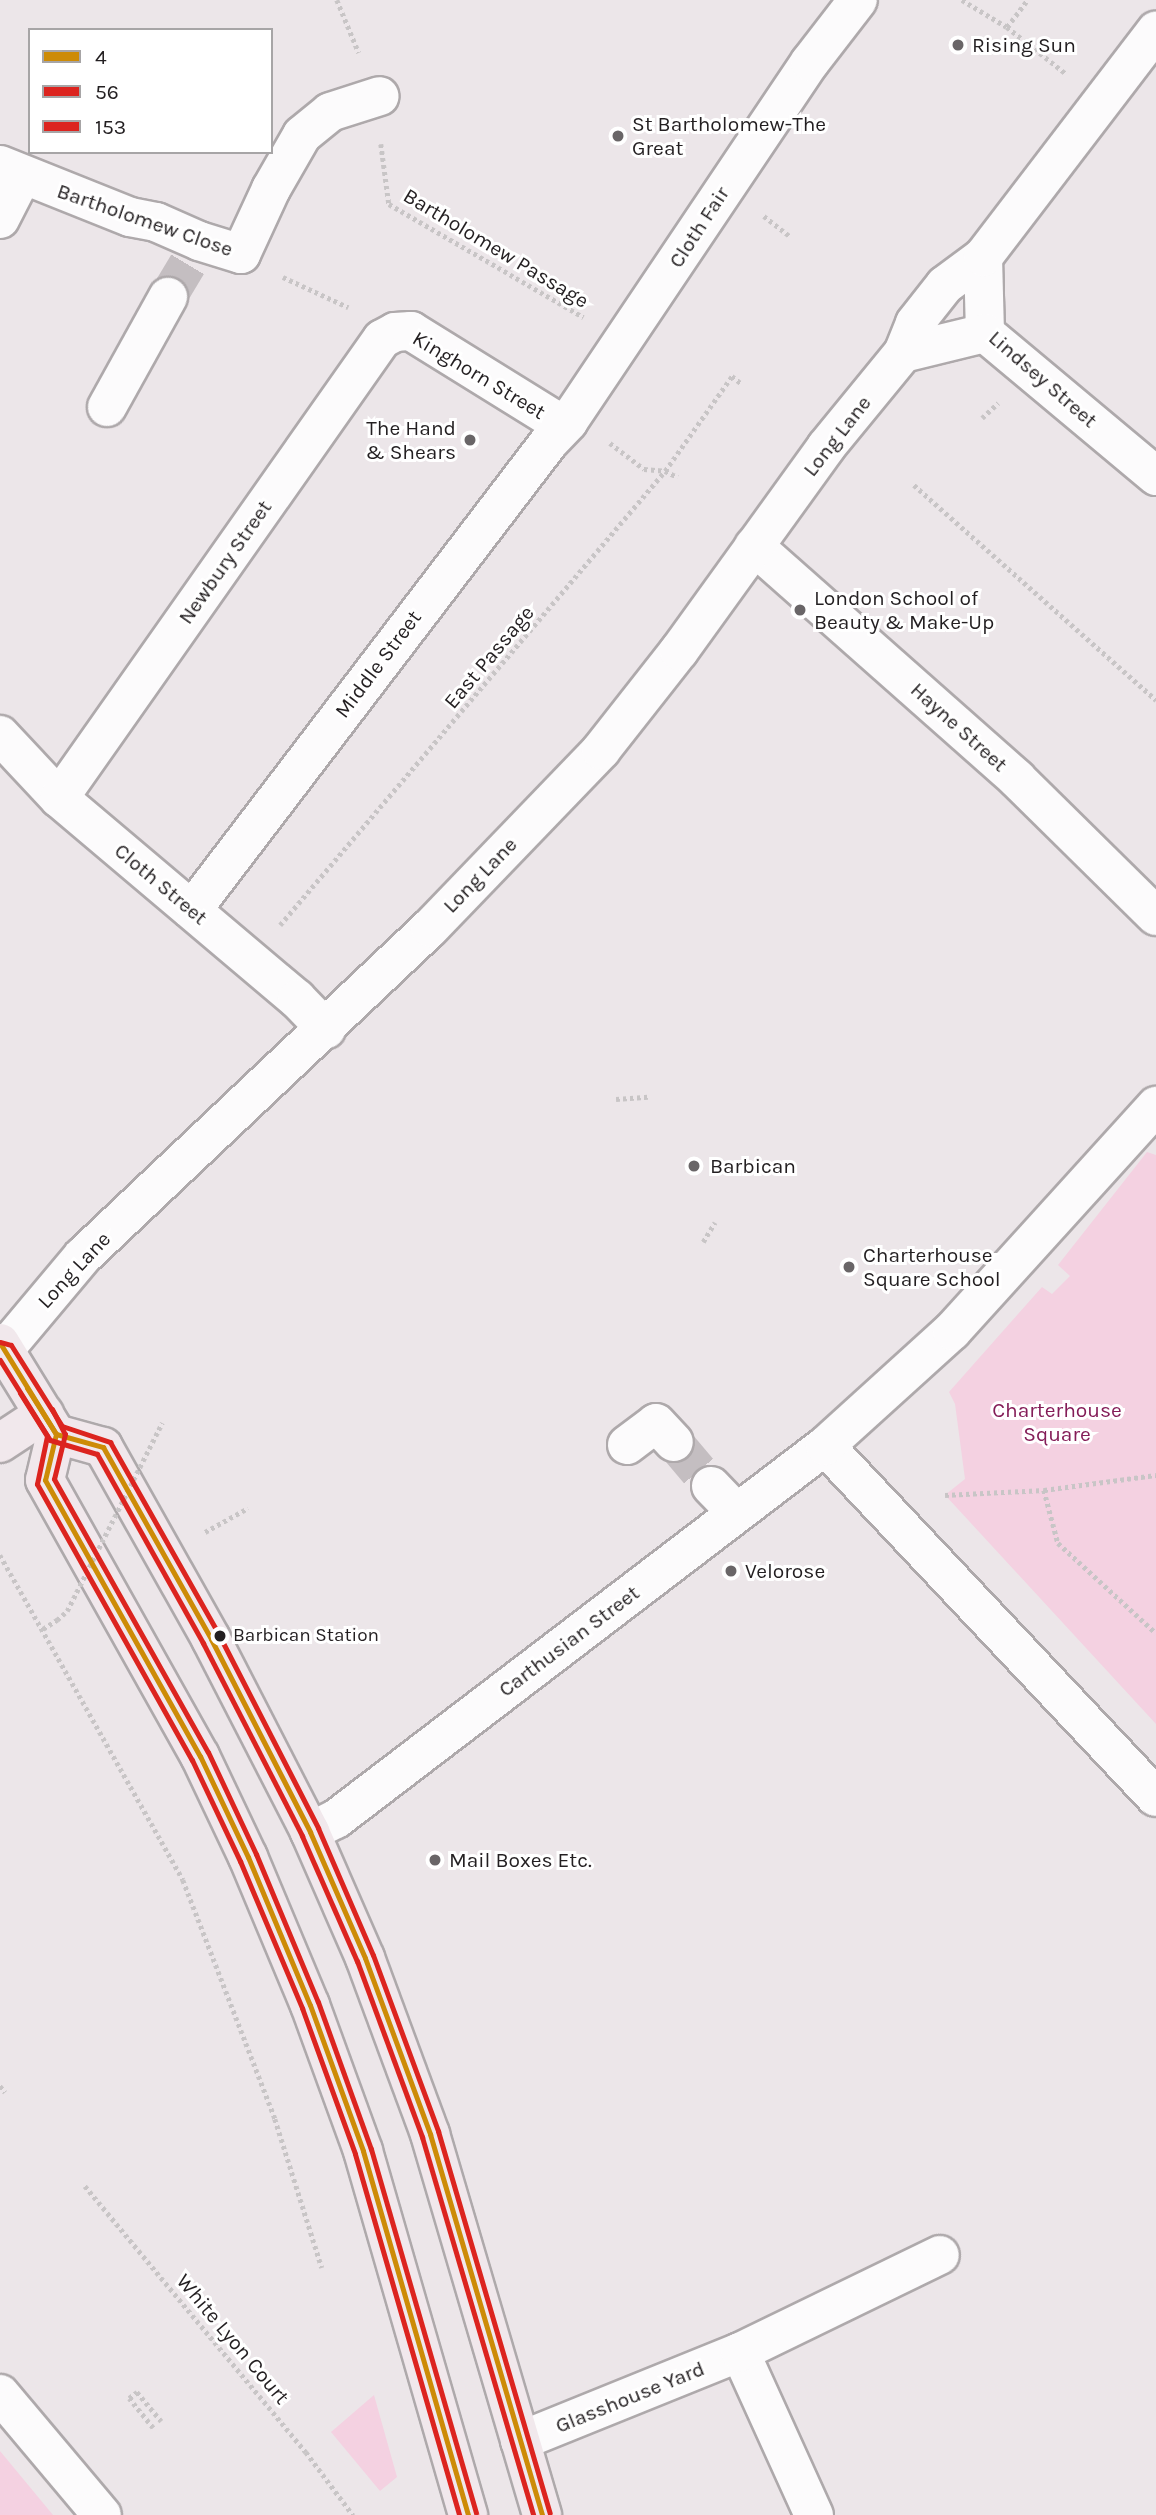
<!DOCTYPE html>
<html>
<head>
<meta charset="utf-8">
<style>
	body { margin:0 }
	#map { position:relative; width:1156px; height:2515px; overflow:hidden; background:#ece6e9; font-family:Karla,sans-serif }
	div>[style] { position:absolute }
	.green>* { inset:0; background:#f4d1e1 }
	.minor-tunnel>* { height:38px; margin-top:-19px; transform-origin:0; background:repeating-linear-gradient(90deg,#c4bec1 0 38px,transparent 0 57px) }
	.path>* { height:4.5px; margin-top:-2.25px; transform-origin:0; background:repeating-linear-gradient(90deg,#c8c5c6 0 3.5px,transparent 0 7px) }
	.roads { filter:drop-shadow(2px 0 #aea9ab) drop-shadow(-2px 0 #aea9ab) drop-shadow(0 2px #aea9ab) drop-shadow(0 -2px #aea9ab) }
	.minor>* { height:38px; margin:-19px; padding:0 19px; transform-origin:19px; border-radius:19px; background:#fcfbfc }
	.major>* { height:38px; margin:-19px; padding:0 19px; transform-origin:19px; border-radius:19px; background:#f1e8ec }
	.path-bridge>* { height:4.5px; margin-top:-2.25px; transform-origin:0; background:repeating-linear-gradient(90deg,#c8c5c6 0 3.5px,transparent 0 7px) }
	.bus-1>* { height:5px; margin:-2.5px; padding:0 2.5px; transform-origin:2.5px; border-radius:2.5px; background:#cd8b07 }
	.bus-2>* { height:5px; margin:-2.5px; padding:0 2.5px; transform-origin:2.5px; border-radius:2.5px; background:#dc241f }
	.bus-3>* { height:5px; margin:-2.5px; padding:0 2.5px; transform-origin:2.5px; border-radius:2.5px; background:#dc241f }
	.dots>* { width:19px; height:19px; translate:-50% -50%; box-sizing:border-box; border:4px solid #fff; border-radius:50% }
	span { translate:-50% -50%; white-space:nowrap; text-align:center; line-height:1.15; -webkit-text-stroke:6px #fff; paint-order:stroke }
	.bus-label { font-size:19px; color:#231f21 }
	.left { translate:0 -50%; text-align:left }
	.poi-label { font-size:21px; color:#231f21 }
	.right { translate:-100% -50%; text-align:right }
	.street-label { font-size:21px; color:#231f21 }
	.park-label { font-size:21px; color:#841d58 }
	.legend { position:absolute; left:28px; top:28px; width:245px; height:126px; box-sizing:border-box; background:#fff; border:2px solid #a7a5a6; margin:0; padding:9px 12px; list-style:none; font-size:21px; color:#231f21 }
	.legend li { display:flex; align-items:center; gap:14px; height:35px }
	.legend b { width:35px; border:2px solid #a7a5a6 }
</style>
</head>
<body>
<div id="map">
	<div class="green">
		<div style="clip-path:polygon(1147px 1152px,1156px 1155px,1156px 1724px,945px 1495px,965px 1479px,955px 1404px,949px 1392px,1042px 1287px,1052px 1294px,1070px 1276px,1058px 1265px)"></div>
		<div style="clip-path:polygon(374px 2395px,397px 2477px,380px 2491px,331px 2432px)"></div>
		<div style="clip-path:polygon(0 2451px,53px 2515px,0 2515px)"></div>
	</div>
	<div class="minor-tunnel">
		<div style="left:168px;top:297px;width:39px;rotate:-59deg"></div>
		<div style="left:674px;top:1442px;width:57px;rotate:49.9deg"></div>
	</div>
	<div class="path">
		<div style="left:337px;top:0;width:57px;rotate:67.5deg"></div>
		<div style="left:962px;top:0;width:52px;rotate:31deg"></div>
		<div style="left:1007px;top:27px;width:74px;rotate:38.4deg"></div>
		<div style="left:1007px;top:27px;width:34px;rotate:-53deg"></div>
		<div style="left:381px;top:144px;width:61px;rotate:82.4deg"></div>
		<div style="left:389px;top:204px;width:225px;rotate:30.2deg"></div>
		<div style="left:764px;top:216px;width:34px;rotate:38deg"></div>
		<div style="left:283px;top:277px;width:72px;rotate:24.8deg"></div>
		<div style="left:982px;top:418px;width:22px;rotate:-43deg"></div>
		<div style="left:610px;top:443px;width:43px;rotate:37.4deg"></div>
		<div style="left:644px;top:469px;width:21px;rotate:5deg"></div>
		<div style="left:665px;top:471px;width:14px;rotate:25deg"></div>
		<div style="left:914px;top:485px;width:324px;rotate:41.6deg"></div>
		<div style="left:280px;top:925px;width:595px;rotate:-49.7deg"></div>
		<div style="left:665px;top:471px;width:116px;rotate:-54.8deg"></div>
		<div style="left:732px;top:376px;width:13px;rotate:39deg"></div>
		<div style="left:616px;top:1099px;width:32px;rotate:-4deg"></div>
		<div style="left:703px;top:1242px;width:23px;rotate:-59deg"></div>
		<div style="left:1044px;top:1490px;width:55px;rotate:75.2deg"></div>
		<div style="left:1058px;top:1543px;width:133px;rotate:42.6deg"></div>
		<div style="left:945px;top:1495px;width:99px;rotate:-2.9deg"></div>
		<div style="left:1044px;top:1490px;width:113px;rotate:-7.6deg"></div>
		<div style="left:205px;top:1532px;width:49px;rotate:-29.2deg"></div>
		<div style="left:0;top:1555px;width:373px;rotate:60.6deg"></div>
		<div style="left:183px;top:1880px;width:256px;rotate:68.9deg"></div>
		<div style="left:275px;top:2119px;width:156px;rotate:72.5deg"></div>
		<div style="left:43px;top:1629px;width:17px;rotate:-33deg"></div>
		<div style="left:0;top:2086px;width:8px;rotate:50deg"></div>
		<div style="left:85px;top:2186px;width:346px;rotate:50.3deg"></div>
		<div style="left:306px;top:2452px;width:79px;rotate:53.3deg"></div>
		<div style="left:153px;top:2428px;width:38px;rotate:-129deg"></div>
		<div style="left:129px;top:2398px;width:10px;rotate:-37deg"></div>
		<div style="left:137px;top:2392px;width:38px;rotate:50deg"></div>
	</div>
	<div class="roads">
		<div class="minor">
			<div style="left:0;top:165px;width:140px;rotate:21.8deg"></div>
			<div style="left:130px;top:217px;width:26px;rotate:11deg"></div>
			<div style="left:156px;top:222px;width:47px;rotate:23.8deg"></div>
			<div style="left:199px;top:241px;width:44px;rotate:17.2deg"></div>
			<div style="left:241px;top:254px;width:72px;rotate:-65.2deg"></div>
			<div style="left:271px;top:189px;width:62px;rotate:-60.1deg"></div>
			<div style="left:302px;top:135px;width:36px;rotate:-39deg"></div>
			<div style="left:330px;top:112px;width:52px;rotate:-17.7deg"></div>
			<div style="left:0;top:219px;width:48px;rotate:-62.9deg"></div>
			<div style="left:983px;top:257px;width:76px;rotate:88.5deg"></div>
			<div style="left:985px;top:333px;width:223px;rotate:39.9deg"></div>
			<div style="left:903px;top:353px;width:84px;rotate:-13.7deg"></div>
			<div style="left:107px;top:407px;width:126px;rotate:-61deg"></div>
			<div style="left:754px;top:546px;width:351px;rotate:41.5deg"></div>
			<div style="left:1017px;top:779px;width:195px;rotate:44.6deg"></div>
			<div style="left:0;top:735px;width:86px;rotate:46.9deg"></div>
			<div style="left:59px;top:798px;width:312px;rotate:40.2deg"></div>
			<div style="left:297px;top:999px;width:42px;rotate:46deg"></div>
			<div style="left:59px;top:798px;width:561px;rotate:-54.87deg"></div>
			<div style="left:382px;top:339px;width:15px;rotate:-28deg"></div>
			<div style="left:395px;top:332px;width:16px;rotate:-4deg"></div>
			<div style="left:411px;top:331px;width:167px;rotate:31.8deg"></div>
			<div style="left:553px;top:419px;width:15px;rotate:11deg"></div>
			<div style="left:192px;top:910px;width:589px;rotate:-52.66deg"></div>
			<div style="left:549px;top:442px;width:28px;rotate:-46deg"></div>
			<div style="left:568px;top:422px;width:434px;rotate:-56.1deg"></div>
			<div style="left:810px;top:62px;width:78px;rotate:-52.3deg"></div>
			<div style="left:4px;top:1350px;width:123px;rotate:-50deg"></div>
			<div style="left:83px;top:1256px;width:477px;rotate:-43.4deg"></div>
			<div style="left:430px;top:928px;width:247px;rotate:-46.1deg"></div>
			<div style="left:601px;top:750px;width:126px;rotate:-51.8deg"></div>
			<div style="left:679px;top:651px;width:251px;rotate:-54.2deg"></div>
			<div style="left:826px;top:447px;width:122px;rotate:-50.7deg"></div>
			<div style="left:903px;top:353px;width:32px;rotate:-68deg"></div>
			<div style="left:915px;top:323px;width:48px;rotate:-51.7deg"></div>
			<div style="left:945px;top:285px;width:47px;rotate:-36.4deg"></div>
			<div style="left:983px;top:257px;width:285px;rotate:-52.6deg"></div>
			<div style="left:627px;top:1445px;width:36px;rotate:-37deg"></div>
			<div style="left:656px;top:1423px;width:26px;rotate:47deg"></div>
			<div style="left:825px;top:1446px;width:482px;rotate:46.7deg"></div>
			<div style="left:711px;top:1486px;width:37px;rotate:46deg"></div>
			<div style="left:310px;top:1832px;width:29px;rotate:-27deg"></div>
			<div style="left:336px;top:1819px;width:615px;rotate:-37.34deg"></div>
			<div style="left:825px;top:1446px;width:171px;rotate:-42.2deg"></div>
			<div style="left:952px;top:1331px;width:304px;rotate:-47.8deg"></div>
			<div style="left:740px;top:2352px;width:179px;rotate:65.6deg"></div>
			<div style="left:0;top:2394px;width:158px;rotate:49.9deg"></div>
			<div style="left:520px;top:2441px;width:237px;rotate:-22deg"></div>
			<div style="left:740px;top:2352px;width:222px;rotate:-25.9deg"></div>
		</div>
		<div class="major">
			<div style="left:0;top:1343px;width:107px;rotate:58.4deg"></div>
			<div style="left:56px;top:1434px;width:49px;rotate:15.5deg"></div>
			<div style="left:103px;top:1447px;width:220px;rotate:60.6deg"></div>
			<div style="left:211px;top:1639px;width:217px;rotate:62.8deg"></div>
			<div style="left:310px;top:1832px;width:137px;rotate:66.4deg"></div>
			<div style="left:365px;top:1958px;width:188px;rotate:69.7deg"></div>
			<div style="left:430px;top:2134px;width:397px;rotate:73.6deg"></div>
			<div style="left:56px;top:1434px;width:47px;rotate:103.4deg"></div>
			<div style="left:45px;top:1480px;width:317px;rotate:60.7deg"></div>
			<div style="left:200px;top:1756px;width:112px;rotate:64.6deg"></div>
			<div style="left:248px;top:1857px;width:160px;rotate:67.3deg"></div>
			<div style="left:310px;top:2005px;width:155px;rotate:70deg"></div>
			<div style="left:363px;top:2151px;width:379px;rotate:73.9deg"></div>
			<div style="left:0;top:1443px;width:53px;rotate:-33.4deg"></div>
		</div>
	</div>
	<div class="path-bridge">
		<div style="left:57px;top:1620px;width:13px;rotate:-42deg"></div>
		<div style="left:67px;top:1611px;width:211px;rotate:-63.2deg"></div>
	</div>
	<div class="bus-1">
		<div style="left:0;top:1343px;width:107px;rotate:58.4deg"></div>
		<div style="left:56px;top:1434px;width:49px;rotate:15.5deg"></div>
		<div style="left:103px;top:1447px;width:220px;rotate:60.6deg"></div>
		<div style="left:211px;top:1639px;width:217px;rotate:62.8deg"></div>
		<div style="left:310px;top:1832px;width:137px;rotate:66.4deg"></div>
		<div style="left:365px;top:1958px;width:188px;rotate:69.7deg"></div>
		<div style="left:430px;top:2134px;width:397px;rotate:73.6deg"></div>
		<div style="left:27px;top:1388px;width:54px;rotate:57.8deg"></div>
		<div style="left:56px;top:1434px;width:47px;rotate:103.4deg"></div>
		<div style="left:45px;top:1480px;width:317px;rotate:60.7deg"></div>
		<div style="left:200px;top:1756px;width:112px;rotate:64.6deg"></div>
		<div style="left:248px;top:1857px;width:160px;rotate:67.3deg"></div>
		<div style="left:310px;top:2005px;width:155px;rotate:70deg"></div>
		<div style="left:363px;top:2151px;width:379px;rotate:73.9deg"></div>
	</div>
	<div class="bus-2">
		<div style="left:0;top:1360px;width:94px;rotate:58deg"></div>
		<div style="left:50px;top:1440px;width:49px;rotate:16.6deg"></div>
		<div style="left:97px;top:1454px;width:217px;rotate:60.7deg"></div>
		<div style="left:203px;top:1643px;width:217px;rotate:62.8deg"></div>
		<div style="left:302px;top:1836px;width:137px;rotate:66.3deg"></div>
		<div style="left:357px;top:1961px;width:188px;rotate:69.7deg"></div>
		<div style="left:422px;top:2137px;width:394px;rotate:73.6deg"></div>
		<div style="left:20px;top:1393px;width:51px;rotate:57.9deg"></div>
		<div style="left:47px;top:1436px;width:49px;rotate:101.8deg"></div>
		<div style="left:37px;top:1484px;width:317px;rotate:60.7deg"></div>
		<div style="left:192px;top:1760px;width:112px;rotate:64.6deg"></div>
		<div style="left:240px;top:1861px;width:160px;rotate:67.1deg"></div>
		<div style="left:302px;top:2008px;width:155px;rotate:70deg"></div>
		<div style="left:355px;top:2154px;width:376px;rotate:73.9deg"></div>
	</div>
	<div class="bus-3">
		<div style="left:0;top:1342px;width:11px;rotate:15deg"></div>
		<div style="left:11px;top:1345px;width:96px;rotate:57.8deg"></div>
		<div style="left:62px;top:1426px;width:51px;rotate:18.4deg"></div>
		<div style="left:110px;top:1442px;width:222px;rotate:60.5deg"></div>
		<div style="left:219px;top:1635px;width:217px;rotate:62.8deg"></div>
		<div style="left:318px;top:1828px;width:138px;rotate:66.6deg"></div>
		<div style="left:373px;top:1955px;width:188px;rotate:69.7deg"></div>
		<div style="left:438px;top:2131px;width:398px;rotate:73.7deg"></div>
		<div style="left:52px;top:1409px;width:28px;rotate:63deg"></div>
		<div style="left:65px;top:1434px;width:46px;rotate:103.7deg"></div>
		<div style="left:54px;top:1479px;width:313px;rotate:60.6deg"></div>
		<div style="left:208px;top:1752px;width:113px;rotate:64.8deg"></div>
		<div style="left:256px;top:1854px;width:160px;rotate:67.3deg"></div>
		<div style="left:318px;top:2002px;width:156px;rotate:70.2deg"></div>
		<div style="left:371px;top:2149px;width:379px;rotate:73.9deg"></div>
	</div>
	<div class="dots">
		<div style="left:958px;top:45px;background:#696567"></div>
		<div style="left:618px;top:136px;background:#696567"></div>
		<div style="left:470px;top:440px;background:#696567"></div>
		<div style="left:800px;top:610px;background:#696567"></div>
		<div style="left:694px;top:1166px;background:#696567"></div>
		<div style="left:849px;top:1267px;background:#696567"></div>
		<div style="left:731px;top:1571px;background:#696567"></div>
		<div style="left:220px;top:1636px;background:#231f21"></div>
		<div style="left:435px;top:1860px;background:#696567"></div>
	</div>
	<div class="bus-label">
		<span class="left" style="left:233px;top:1636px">Barbican Station</span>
	</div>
	<div class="poi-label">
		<span class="left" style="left:972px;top:45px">Rising Sun</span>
		<span class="left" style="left:632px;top:136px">St Bartholomew-The<br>Great</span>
		<span class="right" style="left:456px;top:440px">The Hand<br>&amp; Shears</span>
		<span class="left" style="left:814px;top:610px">London School of<br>Beauty &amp; Make-Up</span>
		<span class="left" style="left:710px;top:1166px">Barbican</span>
		<span class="left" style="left:863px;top:1267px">Charterhouse<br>Square School</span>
		<span class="left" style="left:745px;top:1571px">Velorose</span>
		<span class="left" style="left:449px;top:1860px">Mail Boxes Etc.</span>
	</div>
	<div class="street-label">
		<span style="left:145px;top:220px;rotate:19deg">Bartholomew Close</span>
		<span style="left:699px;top:227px;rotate:-57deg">Cloth Fair</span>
		<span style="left:496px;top:248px;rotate:31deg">Bartholomew Passage</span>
		<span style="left:479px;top:375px;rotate:31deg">Kinghorn Street</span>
		<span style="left:1043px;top:379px;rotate:41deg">Lindsey Street</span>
		<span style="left:837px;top:436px;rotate:-52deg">Long Lane</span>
		<span style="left:225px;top:562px;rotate:-55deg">Newbury Street</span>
		<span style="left:489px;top:657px;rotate:-50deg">East Passage</span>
		<span style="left:378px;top:664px;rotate:-53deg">Middle Street</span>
		<span style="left:959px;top:727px;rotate:42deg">Hayne Street</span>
		<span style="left:480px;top:875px;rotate:-46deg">Long Lane</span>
		<span style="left:161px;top:884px;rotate:40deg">Cloth Street</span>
		<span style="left:74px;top:1270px;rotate:-47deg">Long Lane</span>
		<span style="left:569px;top:1641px;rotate:-37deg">Carthusian Street</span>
		<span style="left:233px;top:2339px;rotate:50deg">White Lyon Court</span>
		<span style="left:630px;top:2397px;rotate:-22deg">Glasshouse Yard</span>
	</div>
	<div class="park-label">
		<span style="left:1057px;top:1422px">Charterhouse<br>Square</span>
	</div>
	<ul class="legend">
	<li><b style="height:9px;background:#cd8b07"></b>4</li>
	<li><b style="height:9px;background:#dc241f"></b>56</li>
	<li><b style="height:9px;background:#dc241f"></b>153</li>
	</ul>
</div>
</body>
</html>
